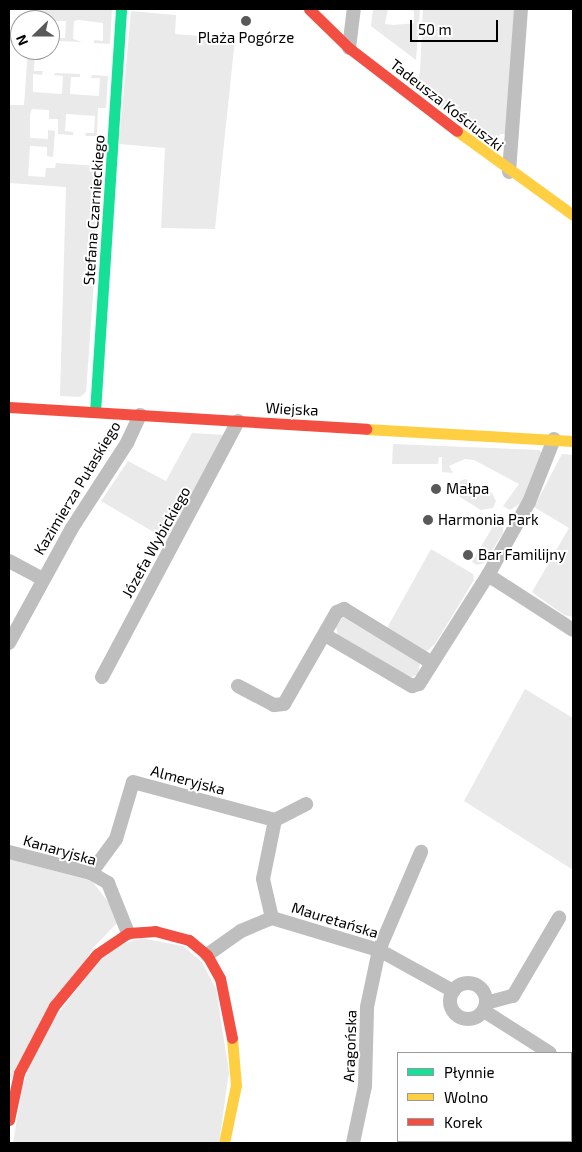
<!DOCTYPE html>
<html>
<head>
<meta charset="utf-8">
<style>
	body { margin:0 }
	#map { position:relative; width:582px; height:1152px; overflow:hidden; background:#fff; font-family:"Exo 2",sans-serif }
	div>[style] { position:absolute }
	.green>* { inset:0; background:#eaeaea }
	.street>* { height:14px; margin:-7px; padding:0 7px; transform-origin:7px; border-radius:7px; background:#bebebe }
	.street>.ring { margin:-7px; padding:0; box-sizing:content-box; background:none; border:14px solid #bebebe; border-radius:50% }
	.fast>* { height:11px; margin:-5.5px; padding:0 5.5px; transform-origin:5.5px; border-radius:5.5px; background:#16e098 }
	.slow>* { height:11px; margin:-5.5px; padding:0 5.5px; transform-origin:5.5px; border-radius:5.5px; background:#ffcf43 }
	.jam>* { height:11px; margin:-5.5px; padding:0 5.5px; transform-origin:5.5px; border-radius:5.5px; background:#f24e42 }
	.dots>* { width:14px; height:14px; translate:-50% -50%; box-sizing:border-box; border:2px solid #fff; border-radius:50% }
	span { translate:-50% -50%; white-space:nowrap; text-align:center; line-height:1.15; -webkit-text-stroke:4px #fff; paint-order:stroke }
	.poi-label { font-size:15px; color:#000 }
	.left { translate:0 -50%; text-align:left }
	.street-label { font-size:15px; color:#000 }
	.frame { position:absolute; inset:0; border:10px solid #000; pointer-events:none }
	.legend { position:absolute; left:397px; top:1052px; width:175px; height:90px; box-sizing:border-box; background:#fff; border:1px solid #999; margin:0; padding:6px 9px; list-style:none; font-size:15px; color:#000 }
	.legend li { display:flex; align-items:center; gap:10px; height:25px }
	.legend b { width:25px; border:1px solid #999 }
	.north { position:absolute; left:10px; top:10px; width:50px; height:50px; box-sizing:border-box; background:#fff; border:1px solid #999; border-radius:50%; rotate:248deg; font-size:14px; font-weight:700; line-height:20px; text-align:center; color:#000 }
	.north::after { content:''; display:block; margin:auto; width:18px; height:22px; background:#595959; clip-path:polygon(50% 0,100% 100%,50% 72%,0 100%) }
	.scale { position:absolute; left:410px; top:20px; width:88px; height:22px; box-sizing:border-box; border:2px solid #000; border-top:0; padding-left:6px; font-size:15px; line-height:18px; white-space:nowrap; color:#000; -webkit-text-stroke:4px #fff; paint-order:stroke }
</style>
</head>
<body>
<div id="map">
	<div class="green">
		<div style="clip-path:polygon(30px 9px,112px 9px,110px 44px,94px 43px,94px 40px,103px 41px,103px 23px,79px 20px,74px 21px,73px 39px,82px 42px,56px 41px,57px 38px,65px 38px,66px 21px,30px 20px)"></div>
		<div style="clip-path:polygon(373px 9px,388px 9px,385px 24px,394px 25px,414px 23px,414px 11px,408px 9px,420px 9px,416px 60px,371px 26px)"></div>
		<div style="clip-path:polygon(423px 9px,517px 9px,507px 134px,500px 134px,496px 146px,489px 145px,415px 88px,420px 72px)"></div>
		<div style="clip-path:polygon(131px 11px,176px 15px,175px 34px,235px 39px,215px 229px,161px 228px,165px 148px,119px 144px)"></div>
		<div style="clip-path:polygon(28px 50px,35px 50px,34px 71px,43px 71px,42px 75px,33px 74px,33px 92px,62px 94px,63px 76px,54px 75px,55px 73px,80px 74px,80px 77px,71px 77px,70px 94px,99px 96px,100px 78px,91px 78px,92px 75px,108px 76px,106px 108px,98px 108px,97px 136px,86px 136px,85px 133px,94px 133px,95px 116px,66px 114px,65px 131px,73px 132px,73px 135px,58px 134px,58px 119px,49px 119px,49px 110px,32px 109px,30px 115px,30px 138px,48px 139px,48px 130px,55px 131px,53px 157px,47px 156px,47px 147px,30px 146px,28px 176px,45px 177px,46px 168px,55px 168px,56px 163px,96px 166px,94px 183px,101px 184px,86px 392px,80px 397px,60px 396px,66px 187px,9px 183px,9px 105px,24px 105px)"></div>
		<div style="clip-path:polygon(192px 433px,227px 435px,167px 540px,101px 501px,128px 461px,166px 481px)"></div>
		<div style="clip-path:polygon(393px 444px,540px 450px,542px 456px,521px 503px,510px 510px,503px 506px,519px 484px,474px 460px,465px 459px,449px 466px,453px 473px,442px 472px,442px 457px,439px 457px,438px 464px,392px 464px)"></div>
		<div style="clip-path:polygon(562px 454px,573px 455px,573px 617px,564px 615px,532px 592px,569px 528px,534px 507px)"></div>
		<div style="clip-path:polygon(465px 479px,492px 493px,496px 501px,493px 508px,481px 510px,460px 497px,456px 488px,460px 481px)"></div>
		<div style="clip-path:polygon(498px 518px,503px 521px,503px 533px,484px 563px,477px 565px,472px 562px,495px 523px,502px 524px,497px 520px)"></div>
		<div style="clip-path:polygon(431px 549px,473px 574px,474px 580px,435px 644px,426px 652px,387px 628px)"></div>
		<div style="clip-path:polygon(343px 617px,420px 663px,418px 674px,410px 678px,338px 636px,336px 627px)"></div>
		<div style="clip-path:polygon(525px 689px,573px 718px,573px 870px,464px 801px)"></div>
		<div style="clip-path:polygon(9px 859px,92px 881px,109px 903px,117px 923px,93px 948px,9px 1083px)"></div>
		<div style="clip-path:polygon(141px 938px,183px 946px,202px 962px,216px 989px,229px 1072px,219px 1143px,13px 1143px,22px 1089px,31px 1061px,51px 1023px,97px 963px,119px 945px)"></div>
	</div>
	<div class="street">
		<div style="left:349px;top:48px;width:39px;rotate:-83deg"></div>
		<div style="left:509px;top:172px;width:163px;rotate:-85.8deg"></div>
		<div style="left:554px;top:439px;width:68px;rotate:111.6deg"></div>
		<div style="left:529px;top:502px;width:84px;rotate:119.3deg"></div>
		<div style="left:488px;top:575px;width:101px;rotate:32.9deg"></div>
		<div style="left:9px;top:561px;width:38px;rotate:28deg"></div>
		<div style="left:325px;top:635px;width:101px;rotate:30.4deg"></div>
		<div style="left:412px;top:686px;width:7px;rotate:-16deg"></div>
		<div style="left:419px;top:684px;width:129px;rotate:-57.7deg"></div>
		<div style="left:9px;top:643px;width:131px;rotate:-61.3deg"></div>
		<div style="left:72px;top:528px;width:101px;rotate:-57.1deg"></div>
		<div style="left:127px;top:443px;width:31px;rotate:-65deg"></div>
		<div style="left:102px;top:677px;width:290px;rotate:-62deg"></div>
		<div style="left:238px;top:686px;width:41px;rotate:27.8deg"></div>
		<div style="left:274px;top:705px;width:10px;rotate:-6deg"></div>
		<div style="left:284px;top:704px;width:106px;rotate:-60.1deg"></div>
		<div style="left:337px;top:612px;width:8px;rotate:-23deg"></div>
		<div style="left:344px;top:609px;width:103px;rotate:31.5deg"></div>
		<div style="left:9px;top:852px;width:85px;rotate:14.4deg"></div>
		<div style="left:91px;top:873px;width:20px;rotate:30deg"></div>
		<div style="left:108px;top:883px;width:54px;rotate:68.2deg"></div>
		<div style="left:91px;top:873px;width:42px;rotate:-53.7deg"></div>
		<div style="left:116px;top:839px;width:59px;rotate:-73.4deg"></div>
		<div style="left:133px;top:782px;width:147px;rotate:15deg"></div>
		<div style="left:272px;top:918px;width:40px;rotate:-103deg"></div>
		<div style="left:263px;top:879px;width:60px;rotate:-78.5deg"></div>
		<div style="left:275px;top:820px;width:35px;rotate:-27deg"></div>
		<div style="left:207px;top:955px;width:42px;rotate:-35.2deg"></div>
		<div style="left:241px;top:931px;width:34px;rotate:-23deg"></div>
		<div style="left:272px;top:918px;width:112px;rotate:16.7deg"></div>
		<div style="left:379px;top:950px;width:85px;rotate:29deg"></div>
		<div class="ring" style="left:450px;top:983px;width:22px;height:22px"></div>
		<div style="left:486px;top:1003px;width:28px;rotate:-15deg"></div>
		<div style="left:513px;top:996px;width:91px;rotate:-59.5deg"></div>
		<div style="left:484px;top:1011px;width:78px;rotate:32.5deg"></div>
		<div style="left:571px;top:1066px;width:3px;rotate:45deg"></div>
		<div style="left:353px;top:1143px;width:58px;rotate:-78.1deg"></div>
		<div style="left:365px;top:1086px;width:79px;rotate:-88.5deg"></div>
		<div style="left:367px;top:1007px;width:58px;rotate:-78.1deg"></div>
		<div style="left:379px;top:950px;width:107px;rotate:-66.8deg"></div>
	</div>
	<div class="fast">
		<div style="left:95px;top:412px;width:404px;rotate:-86.3deg"></div>
	</div>
	<div class="slow">
		<div style="left:457px;top:131px;width:143px;rotate:35.9deg"></div>
		<div style="left:366px;top:429px;width:207px;rotate:3.3deg"></div>
		<div style="left:224px;top:1143px;width:59px;rotate:-78.3deg"></div>
		<div style="left:236px;top:1085px;width:47px;rotate:-94.9deg"></div>
		<div style="left:533px;top:1143px;width:2px;rotate:-63deg"></div>
	</div>
	<div class="jam">
		<div style="left:309px;top:9px;width:56px;rotate:44.3deg"></div>
		<div style="left:349px;top:48px;width:136px;rotate:37.5deg"></div>
		<div style="left:9px;top:407px;width:358px;rotate:3.5deg"></div>
		<div style="left:571px;top:1083px;width:4px;rotate:-63deg"></div>
		<div style="left:9px;top:1120px;width:48px;rotate:-78deg"></div>
		<div style="left:19px;top:1073px;width:76px;rotate:-62.4deg"></div>
		<div style="left:54px;top:1006px;width:67px;rotate:-50.4deg"></div>
		<div style="left:97px;top:954px;width:37px;rotate:-34deg"></div>
		<div style="left:128px;top:933px;width:27px;rotate:-4deg"></div>
		<div style="left:155px;top:931px;width:35px;rotate:15deg"></div>
		<div style="left:189px;top:940px;width:23px;rotate:40deg"></div>
		<div style="left:207px;top:955px;width:26px;rotate:61deg"></div>
		<div style="left:220px;top:978px;width:61px;rotate:78.7deg"></div>
	</div>
	<div class="dots">
		<div style="left:246px;top:21px;background:#595959"></div>
		<div style="left:436px;top:489px;background:#595959"></div>
		<div style="left:428px;top:520px;background:#595959"></div>
		<div style="left:468px;top:555px;background:#595959"></div>
	</div>
	<div class="poi-label">
		<span style="left:246px;top:38px">Plaża Pogórze</span>
		<span class="left" style="left:446px;top:489px">Małpa</span>
		<span class="left" style="left:438px;top:520px">Harmonia Park</span>
		<span class="left" style="left:478px;top:555px">Bar Familijny</span>
	</div>
	<div class="street-label">
		<span style="left:447px;top:105px;rotate:38deg">Tadeusza Kościuszki</span>
		<span style="left:94px;top:210px;rotate:-86deg">Stefana Czarnieckiego</span>
		<span style="left:292px;top:409px;rotate:3deg">Wiejska</span>
		<span style="left:77px;top:488px;rotate:-59deg">Kazimierza Pułaskiego</span>
		<span style="left:156px;top:542px;rotate:-61deg">Józefa Wybickiego</span>
		<span style="left:188px;top:780px;rotate:15deg">Almeryjska</span>
		<span style="left:60px;top:850px;rotate:16deg">Kanaryjska</span>
		<span style="left:335px;top:920px;rotate:17deg">Mauretańska</span>
		<span style="left:350px;top:1046px;rotate:-88deg">Aragońska</span>
	</div>
	<div class="frame"></div>
	<ul class="legend">
	<li><b style="height:6px;background:#16e098"></b>Płynnie</li>
	<li><b style="height:6px;background:#ffcf43"></b>Wolno</li>
	<li><b style="height:6px;background:#f24e42"></b>Korek</li>
	</ul>
	<div class="north">N</div>
	<div class="scale">50 m</div>
</div>
</body>
</html>
